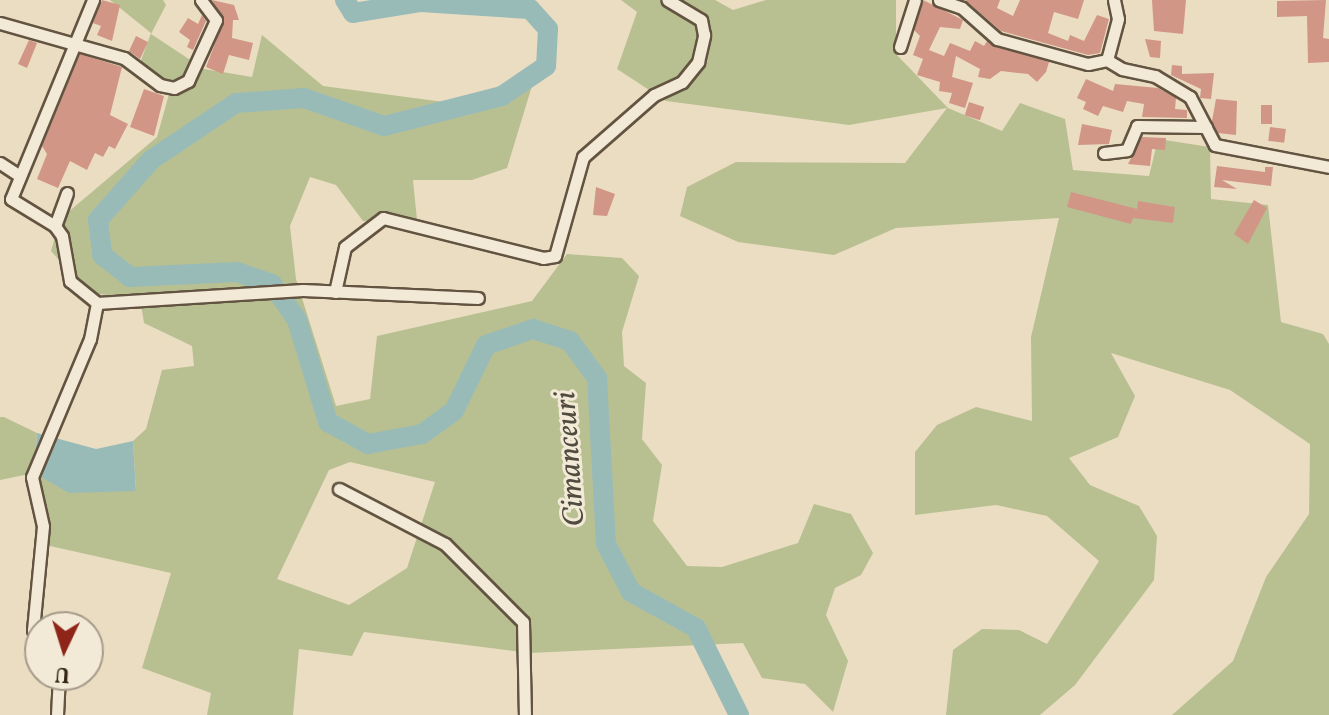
<!DOCTYPE html>
<html>
<head>
<meta charset="utf-8">
<style>
	body { margin:0 }
	#map { position:relative; width:1329px; height:715px; overflow:hidden; background:#ebddc2; font-family:Vollkorn,serif }
	div>[style] { position:absolute }
	.green>* { inset:0; background:#b8c092 }
	.water>* { inset:0; background:#99bbb8 }
	.river>* { height:20px; margin:-10px; padding:0 10px; transform-origin:10px; border-radius:10px; background:#99bbb8 }
	.building>* { inset:0; background:#d19686; transform-origin:0 0 }
	.roads { filter:drop-shadow(2px 0 #635441) drop-shadow(-2px 0 #635441) drop-shadow(0 2px #635441) drop-shadow(0 -2px #635441) }
	.street>* { height:11px; margin:-5.5px; padding:0 5.5px; transform-origin:5.5px; border-radius:5.5px; background:#f2e9d7 }
	span { translate:-50% -50%; white-space:nowrap; text-align:center; line-height:1.15; -webkit-text-stroke:6px #f2e9d7; paint-order:stroke }
	.water-label { font-size:30px; color:#4f4b3e; font-style:italic }
	.north { position:absolute; left:24px; top:611px; width:80px; height:80px; box-sizing:border-box; background:#f2e9d7; border:2px solid #a79b8a; border-radius:50%; rotate:184deg; font-size:22px; font-weight:700; line-height:32px; text-align:center; color:#362616 }
	.north::after { content:''; display:block; margin:auto; width:28px; height:36px; background:#8f2418; clip-path:polygon(50% 0,100% 100%,50% 72%,0 100%) }
</style>
</head>
<body>
<div id="map">
	<div class="green">
		<div style="clip-path:polygon(evenodd,110px 0,163px 0,166px 5px,151px 34px,204px 69px,252px 77px,262px 35px,323px 86px,452px 103px,535px 76px,507px 168px,472px 180px,413px 180px,417px 220px,363px 221px,336px 185px,310px 177px,290px 226px,296px 279px,336px 406px,370px 399px,377px 336px,532px 301px,567px 254px,622px 258px,639px 276px,622px 332px,624px 366px,646px 383px,642px 439px,662px 465px,653px 521px,687px 566px,722px 567px,798px 543px,814px 504px,851px 514px,873px 553px,861px 575px,835px 588px,826px 615px,848px 661px,833px 712px,805px 684px,762px 678px,743px 643px,530px 653px,364px 632px,352px 656px,299px 649px,293px 715px,207px 715px,211px 693px,142px 668px,171px 573px,50px 546px,34px 473px,0 480px,0 417px,4px 417px,37px 433px,34px 473px,136px 490px,133px 441px,146px 429px,162px 370px,194px 366px,192px 346px,144px 323px,140px 298px,88px 293px,51px 251px,60px 219px,157px 137px,169px 94px,135px 77px,151px 33px,110px 0,350px 462px,435px 482px,407px 568px,349px 605px,277px 579px,329px 470px,350px 462px)"></div>
		<div style="clip-path:polygon(621px 0,715px 0,733px 10px,766px 0,896px 0,896px 54px,948px 108px,1002px 131px,1020px 103px,1065px 119px,1073px 170px,1149px 176px,1158px 139px,1210px 147px,1211px 199px,1268px 205px,1281px 322px,1323px 334px,1329px 344px,1329px 715px,1172px 715px,1233px 661px,1266px 577px,1309px 514px,1310px 444px,1230px 390px,1111px 353px,1135px 396px,1118px 437px,1069px 458px,1090px 485px,1139px 506px,1157px 536px,1154px 580px,1075px 685px,1040px 715px,946px 715px,953px 650px,982px 629px,1019px 630px,1047px 644px,1099px 561px,1047px 516px,996px 505px,915px 515px,915px 452px,937px 425px,976px 407px,1032px 421px,1031px 337px,1059px 218px,896px 228px,834px 255px,738px 242px,680px 216px,687px 187px,736px 162px,905px 163px,947px 108px,849px 125px,666px 101px,617px 69px,637px 12px)"></div>
	</div>
	<div class="water">
		<div style="clip-path:polygon(37px 433px,96px 449px,133px 441px,136px 491px,69px 493px,34px 473px)"></div>
	</div>
	<div class="river">
		<div style="left:345px;top:0;width:15px;rotate:58deg"></div>
		<div style="left:353px;top:13px;width:69px;rotate:-9.2deg"></div>
		<div style="left:421px;top:2px;width:109px;rotate:3.7deg"></div>
		<div style="left:530px;top:9px;width:27px;rotate:48deg"></div>
		<div style="left:548px;top:29px;width:37px;rotate:93deg"></div>
		<div style="left:546px;top:66px;width:53px;rotate:145.7deg"></div>
		<div style="left:502px;top:96px;width:122px;rotate:165.7deg"></div>
		<div style="left:384px;top:126px;width:85px;rotate:-160.7deg"></div>
		<div style="left:304px;top:98px;width:68px;rotate:175.8deg"></div>
		<div style="left:236px;top:103px;width:102px;rotate:146.2deg"></div>
		<div style="left:151px;top:160px;width:80px;rotate:131.5deg"></div>
		<div style="left:98px;top:220px;width:35px;rotate:83deg"></div>
		<div style="left:102px;top:255px;width:36px;rotate:38deg"></div>
		<div style="left:130px;top:277px;width:107px;rotate:-2.7deg"></div>
		<div style="left:237px;top:272px;width:37px;rotate:19deg"></div>
		<div style="left:272px;top:284px;width:44px;rotate:55.2deg"></div>
		<div style="left:297px;top:320px;width:107px;rotate:73.1deg"></div>
		<div style="left:328px;top:422px;width:46px;rotate:28.8deg"></div>
		<div style="left:368px;top:444px;width:55px;rotate:-10.5deg"></div>
		<div style="left:422px;top:434px;width:39px;rotate:-36deg"></div>
		<div style="left:454px;top:411px;width:73px;rotate:-64.1deg"></div>
		<div style="left:486px;top:345px;width:50px;rotate:-18.8deg"></div>
		<div style="left:533px;top:329px;width:39px;rotate:18deg"></div>
		<div style="left:570px;top:341px;width:46px;rotate:53.9deg"></div>
		<div style="left:597px;top:378px;width:166px;rotate:86.9deg"></div>
		<div style="left:606px;top:544px;width:54px;rotate:62.5deg"></div>
		<div style="left:631px;top:592px;width:74px;rotate:29deg"></div>
		<div style="left:696px;top:628px;width:97px;rotate:63.7deg"></div>
	</div>
	<div class="building">
		<div style="clip-path:polygon(102px 0,120px 5px,112px 41px,97px 35px,101px 26px,93px 23px)"></div>
		<div style="clip-path:polygon(212px 0,234px 5px,239px 20px,233px 20px,232px 38px,253px 43px,249px 60px,229px 55px,223px 74px,206px 67px,224px 20px)"></div>
		<div style="clip-path:polygon(923px 0,963px 20px,960px 29px,940px 27px,929px 50px,944px 56px,950px 43px,970px 51px,975px 41px,984px 46px,987px 41px,1049px 62px,1046px 72px,1037px 82px,1028px 74px,1001px 71px,990px 79px,978px 77px,980px 69px,956px 56px,952px 77px,973px 83px,965px 108px,949px 103px,952px 93px,939px 91px,940px 82px,917px 75px,923px 59px,913px 55px,920px 36px,914px 30px)"></div>
		<div style="clip-path:polygon(965px 0,1000px 0,997px 8px,1013px 16px,1020px 0,1084px 0,1078px 19px,1054px 12px,1048px 33px,1068px 41px,1070px 35px,1084px 41px,1097px 15px,1109px 19px,1100px 53px,1088px 55px,1001px 31px)"></div>
		<div style="clip-path:polygon(1152px 0,1186px 0,1183px 34px,1154px 31px)"></div>
		<div style="clip-path:polygon(1326px 0,1323px 38px,1329px 39px,1329px 62px,1308px 63px,1307px 16px,1277px 17px,1277px 1px)"></div>
		<div style="clip-path:polygon(202px 15px,206px 21px,193px 50px,187px 47px,190px 40px,179px 32px,188px 18px,198px 24px)"></div>
		<div style="clip-path:polygon(136px 36px,148px 42px,140px 59px,129px 51px)"></div>
		<div style="clip-path:polygon(1145px 39px,1161px 41px,1160px 58px,1150px 57px)"></div>
		<div style="clip-path:polygon(29px 40px,37px 43px,27px 68px,18px 64px)"></div>
		<div style="clip-path:polygon(80px 54px,122px 67px,110px 115px,128px 124px,115px 149px,109px 146px,103px 157px,95px 153px,87px 170px,70px 161px,58px 188px,37px 179px,47px 154px,42px 146px)"></div>
		<div style="clip-path:polygon(1172px 65px,1182px 66px,1182px 74px,1214px 73px,1211px 99px,1200px 98px,1201px 89px,1171px 75px)"></div>
		<div style="clip-path:polygon(1086px 79px,1113px 91px,1115px 84px,1158px 88px,1176px 98px,1175px 109px,1187px 110px,1187px 118px,1142px 117px,1144px 104px,1127px 101px,1123px 112px,1103px 106px,1098px 116px,1083px 109px,1086px 102px,1077px 98px)"></div>
		<div style="clip-path:polygon(144px 89px,164px 96px,154px 136px,130px 127px)"></div>
		<div style="clip-path:polygon(1216px 99px,1237px 101px,1236px 135px,1218px 133px,1212px 121px)"></div>
		<div style="left:969px;top:102px;width:16px;height:14px;rotate:18deg"></div>
		<div style="left:1261px;top:105px;width:11px;height:19px"></div>
		<div style="clip-path:polygon(1082px 124px,1112px 130px,1109px 144px,1078px 145px)"></div>
		<div style="left:1270px;top:127px;width:16px;height:14px;rotate:7deg"></div>
		<div style="clip-path:polygon(1142px 137px,1166px 138px,1165px 150px,1152px 149px,1150px 166px,1128px 164px)"></div>
		<div style="clip-path:polygon(1217px 166px,1265px 172px,1265px 167px,1273px 167px,1271px 186px,1222px 180px,1237px 189px,1214px 187px)"></div>
		<div style="clip-path:polygon(596px 187px,615px 194px,607px 216px,593px 215px)"></div>
		<div style="clip-path:polygon(1071px 192px,1137px 209px,1138px 201px,1175px 207px,1173px 223px,1133px 218px,1131px 224px,1067px 207px)"></div>
		<div style="clip-path:polygon(1254px 200px,1267px 208px,1248px 244px,1234px 234px)"></div>
	</div>
	<div class="roads">
		<div class="street">
			<div style="left:93px;top:0;width:215px;rotate:112.4deg"></div>
			<div style="left:11px;top:199px;width:52px;rotate:31.5deg"></div>
			<div style="left:55px;top:226px;width:12px;rotate:55deg"></div>
			<div style="left:62px;top:236px;width:46px;rotate:79.9deg"></div>
			<div style="left:70px;top:281px;width:35px;rotate:39deg"></div>
			<div style="left:939px;top:0;width:24px;rotate:19deg"></div>
			<div style="left:962px;top:8px;width:47px;rotate:41.5deg"></div>
			<div style="left:997px;top:39px;width:94px;rotate:15.4deg"></div>
			<div style="left:1088px;top:64px;width:19px;rotate:-12deg"></div>
			<div style="left:1114px;top:0;width:19px;rotate:78deg"></div>
			<div style="left:1118px;top:19px;width:42px;rotate:105deg"></div>
			<div style="left:1107px;top:60px;width:17px;rotate:31deg"></div>
			<div style="left:1122px;top:69px;width:34px;rotate:12deg"></div>
			<div style="left:1155px;top:76px;width:41px;rotate:31deg"></div>
			<div style="left:1190px;top:97px;width:54px;rotate:62.5deg"></div>
			<div style="left:1215px;top:145px;width:116px;rotate:10.9deg"></div>
			<div style="left:0;top:23px;width:129px;rotate:15.8deg"></div>
			<div style="left:124px;top:58px;width:45px;rotate:36.9deg"></div>
			<div style="left:160px;top:85px;width:14px;rotate:12deg"></div>
			<div style="left:174px;top:88px;width:16px;rotate:-27deg"></div>
			<div style="left:188px;top:81px;width:67px;rotate:-65.3deg"></div>
			<div style="left:216px;top:20px;width:25px;rotate:-127deg"></div>
			<div style="left:900px;top:47px;width:49px;rotate:-72.3deg"></div>
			<div style="left:1104px;top:153px;width:23px;rotate:-7deg"></div>
			<div style="left:1127px;top:150px;width:26px;rotate:-67deg"></div>
			<div style="left:1137px;top:126px;width:69px;rotate:0.8deg"></div>
			<div style="left:0;top:163px;width:24px;rotate:33deg"></div>
			<div style="left:55px;top:226px;width:35px;rotate:-70deg"></div>
			<div style="left:335px;top:292px;width:46px;rotate:-77.5deg"></div>
			<div style="left:345px;top:247px;width:48px;rotate:-37.3deg"></div>
			<div style="left:383px;top:218px;width:165px;rotate:14deg"></div>
			<div style="left:543px;top:258px;width:12px;rotate:-9deg"></div>
			<div style="left:555px;top:256px;width:103px;rotate:-74.2deg"></div>
			<div style="left:583px;top:157px;width:94px;rotate:-41.1deg"></div>
			<div style="left:654px;top:95px;width:31px;rotate:-25deg"></div>
			<div style="left:682px;top:82px;width:26px;rotate:-51deg"></div>
			<div style="left:698px;top:62px;width:28px;rotate:-77deg"></div>
			<div style="left:704px;top:35px;width:15px;rotate:-101deg"></div>
			<div style="left:701px;top:20px;width:39px;rotate:-149deg"></div>
			<div style="left:97px;top:303px;width:206px;rotate:-3.6deg"></div>
			<div style="left:303px;top:290px;width:175px;rotate:2.6deg"></div>
			<div style="left:339px;top:489px;width:119px;rotate:27.4deg"></div>
			<div style="left:445px;top:544px;width:110px;rotate:45deg"></div>
			<div style="left:523px;top:622px;width:93px;rotate:88.8deg"></div>
			<div style="left:40px;top:636px;width:9px;rotate:-139deg"></div>
			<div style="left:33px;top:630px;width:104px;rotate:-84.5deg"></div>
			<div style="left:43px;top:526px;width:50px;rotate:-102.7deg"></div>
			<div style="left:32px;top:477px;width:150px;rotate:-67.2deg"></div>
			<div style="left:90px;top:339px;width:37px;rotate:-79deg"></div>
			<div style="left:57px;top:715px;width:40px;rotate:-87.1deg"></div>
		</div>
	</div>
	<div class="water-label">
		<span style="left:571px;top:459px;rotate:-94deg">Cimanceuri</span>
	</div>
	<div class="north">U</div>
</div>
</body>
</html>
